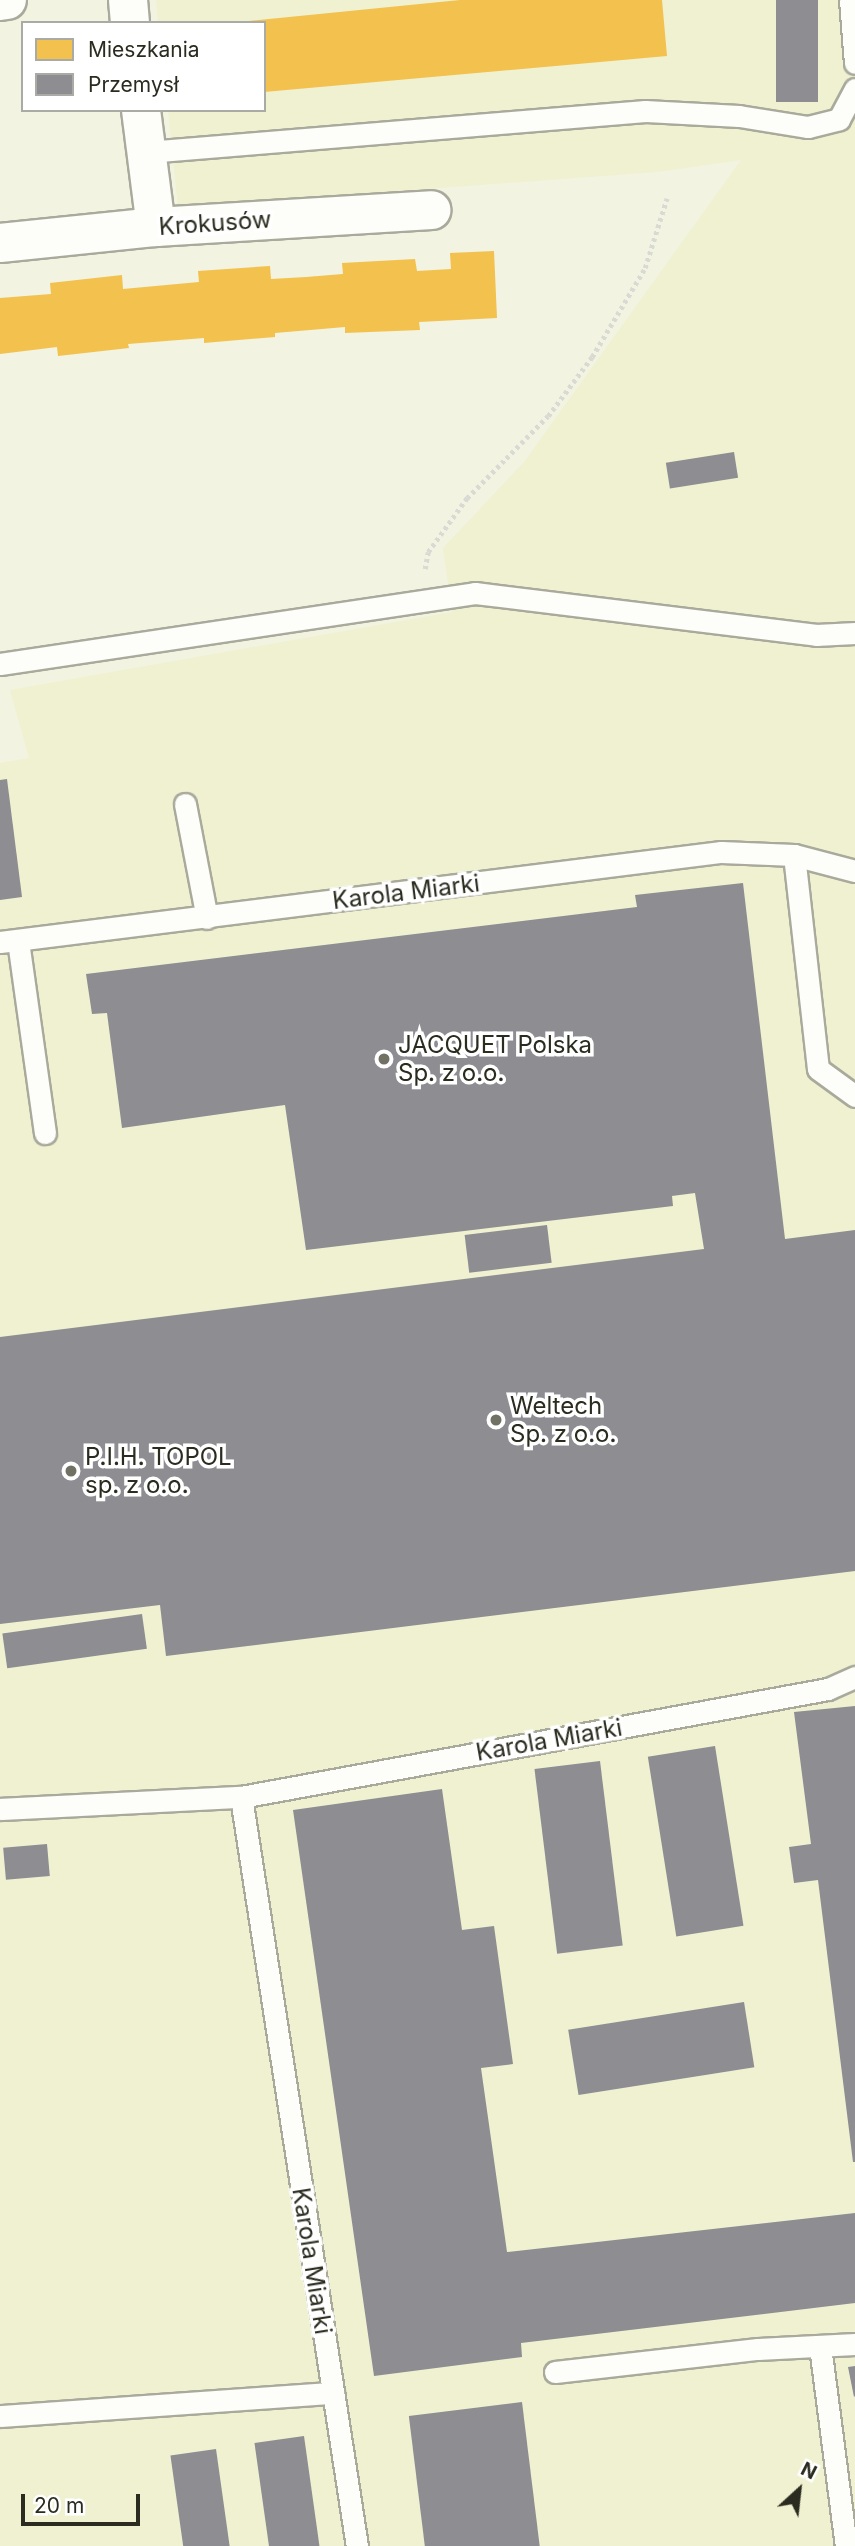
<!DOCTYPE html>
<html>
<head>
<meta charset="utf-8">
<style>
	body { margin:0 }
	#map { position:relative; width:855px; height:2546px; overflow:hidden; background:#f2f3e0; font-family:Inter,sans-serif }
	div>[style] { position:absolute }
	.built>* { inset:0; background:#eff1d1 }
	.homes>* { inset:0; background:#f2c14e }
	.industry>* { inset:0; background:#8d8d92; transform-origin:0 0 }
	.path>* { height:4.5px; margin-top:-2.25px; transform-origin:0; background:repeating-linear-gradient(90deg,#dadad4 0 3.5px,transparent 0 7px) }
	.roads { filter:drop-shadow(2px 0 #a9aa9b) drop-shadow(-2px 0 #a9aa9b) drop-shadow(0 2px #a9aa9b) drop-shadow(0 -2px #a9aa9b) }
	.lane>* { height:21px; margin:-10.5px; padding:0 10.5px; transform-origin:10.5px; border-radius:10.5px; background:#fdfdfa }
	.street>* { height:38px; margin:-19px; padding:0 19px; transform-origin:19px; border-radius:19px; background:#fdfdfa }
	.dots>* { width:19px; height:19px; translate:-50% -50%; box-sizing:border-box; border:4px solid #fff; border-radius:50% }
	span { translate:-50% -50%; white-space:nowrap; text-align:center; line-height:1.15; -webkit-text-stroke:7px #fff; paint-order:stroke }
	.street-label { font-size:24px; color:#2b2c1f }
	.poi-label { font-size:24px; color:#2b2c1f }
	.left { translate:0 -50%; text-align:left }
	.legend { position:absolute; left:21px; top:21px; width:245px; height:91px; box-sizing:border-box; background:#fff; border:2px solid #aaaba5; margin:0; padding:9px 12px; list-style:none; font-size:21px; color:#2b2c1f }
	.legend li { display:flex; align-items:center; gap:14px; height:35px }
	.legend b { width:35px; border:2px solid #aaaba5 }
	.north { position:absolute; left:764px; top:2455px; width:70px; height:70px; -webkit-text-stroke:5px #fff; paint-order:stroke; rotate:27deg; font-size:19px; font-weight:700; line-height:28px; text-align:center; color:#2b2c1f }
	.north::after { content:''; display:block; margin:auto; width:24px; height:32px; background:#2b2c1f; clip-path:polygon(50% 0,100% 100%,50% 72%,0 100%) }
	.scale { position:absolute; left:21px; top:2494px; width:119px; height:32px; box-sizing:border-box; border:4px solid #2b2c1f; border-top:0; padding-left:9px; font-size:21px; line-height:24px; white-space:nowrap; color:#2b2c1f; -webkit-text-stroke:5px #fff; paint-order:stroke }
</style>
</head>
<body>
<div id="map">
	<div class="built">
		<div style="clip-path:polygon(156px 0,855px 0,855px 2546px,0 2546px,0 763px,29px 758px,10px 690px,452px 612px,443px 548px,524px 462px,741px 160px,657px 172px,178px 207px,168px 110px,264px 110px,264px 23px,158px 23px)"></div>
	</div>
	<div class="homes">
		<div style="clip-path:polygon(460px 0,662px 0,667px 56px,264px 92px,264px 23px,229px 23px)"></div>
		<div style="clip-path:polygon(494px 251px,497px 318px,419px 322px,420px 330px,345px 333px,345px 327px,275px 333px,275px 337px,204px 343px,204px 338px,128px 344px,129px 348px,58px 356px,57px 347px,0 354px,0 298px,51px 294px,50px 283px,122px 275px,123px 289px,199px 282px,198px 271px,270px 266px,271px 279px,306px 277px,343px 274px,342px 263px,415px 259px,417px 271px,451px 269px,450px 253px)"></div>
	</div>
	<div class="industry">
		<div style="left:776px;top:0;width:42px;height:102px"></div>
		<div style="left:734px;top:452px;width:26px;height:69px;rotate:81deg"></div>
		<div style="clip-path:polygon(7px 779px,22px 897px,0 900px,0 780px)"></div>
		<div style="clip-path:polygon(743px 883px,785px 1239px,855px 1230px,855px 1571px,166px 1656px,160px 1605px,0 1624px,0 1337px,704px 1249px,695px 1193px,672px 1196px,673px 1206px,306px 1250px,285px 1105px,122px 1128px,107px 1013px,92px 1014px,86px 974px,637px 907px,635px 895px)"></div>
		<div style="left:547px;top:1225px;width:38px;height:83px;rotate:83deg"></div>
		<div style="left:142px;top:1614px;width:35px;height:141px;rotate:82deg"></div>
		<div style="clip-path:polygon(855px 1706px,855px 2162px,853px 2162px,818px 1880px,794px 1883px,789px 1847px,811px 1844px,794px 1712px)"></div>
		<div style="left:715px;top:1746px;width:182px;height:68px;rotate:81deg"></div>
		<div style="left:600px;top:1761px;width:186px;height:66px;rotate:83deg"></div>
		<div style="clip-path:polygon(442px 1789px,462px 1930px,494px 1926px,513px 2064px,481px 2068px,507px 2252px,855px 2213px,855px 2303px,521px 2343px,522px 2357px,374px 2376px,293px 1810px)"></div>
		<div style="left:47px;top:1844px;width:32px;height:44px;rotate:85deg"></div>
		<div style="left:744px;top:2002px;width:66px;height:178px;rotate:81deg"></div>
		<div style="clip-path:polygon(855px 2366px,855px 2396px,854px 2397px,848px 2367px)"></div>
		<div style="left:522px;top:2402px;width:145px;height:114px;rotate:83deg"></div>
		<div style="left:304px;top:2436px;width:111px;height:50px;rotate:82deg"></div>
		<div style="left:216px;top:2449px;width:98px;height:46px;rotate:82deg"></div>
	</div>
	<div class="path">
		<div style="left:425px;top:569px;width:17px;rotate:-80deg"></div>
		<div style="left:428px;top:552px;width:67px;rotate:-54.2deg"></div>
		<div style="left:467px;top:498px;width:115px;rotate:-45.4deg"></div>
		<div style="left:548px;top:416px;width:74px;rotate:-53.3deg"></div>
		<div style="left:592px;top:357px;width:104px;rotate:-59.2deg"></div>
		<div style="left:645px;top:268px;width:73px;rotate:-72.6deg"></div>
	</div>
	<div class="roads">
		<div class="lane">
			<div style="left:850px;top:0;width:63px;rotate:85.5deg"></div>
			<div style="left:147px;top:152px;width:500px;rotate:-4.7deg"></div>
			<div style="left:645px;top:111px;width:94px;rotate:3deg"></div>
			<div style="left:739px;top:116px;width:70px;rotate:9.1deg"></div>
			<div style="left:808px;top:127px;width:32px;rotate:-14deg"></div>
			<div style="left:839px;top:119px;width:34px;rotate:-62deg"></div>
			<div style="left:0;top:664px;width:480px;rotate:-8.5deg"></div>
			<div style="left:475px;top:593px;width:344px;rotate:7deg"></div>
			<div style="left:816px;top:635px;width:39px;rotate:-3deg"></div>
			<div style="left:185px;top:804px;width:116px;rotate:79.1deg"></div>
			<div style="left:794px;top:855px;width:215px;rotate:83.6deg"></div>
			<div style="left:818px;top:1069px;width:46px;rotate:36.1deg"></div>
			<div style="left:18px;top:941px;width:194px;rotate:82deg"></div>
			<div style="left:0;top:942px;width:727px;rotate:-7.12deg"></div>
			<div style="left:721px;top:852px;width:73px;rotate:2.4deg"></div>
			<div style="left:794px;top:855px;width:63px;rotate:14.7deg"></div>
			<div style="left:241px;top:1797px;width:758px;rotate:81.2deg"></div>
			<div style="left:0;top:1809px;width:241px;rotate:-2.9deg"></div>
			<div style="left:241px;top:1797px;width:597px;rotate:-10.43deg"></div>
			<div style="left:828px;top:1689px;width:30px;rotate:-24deg"></div>
			<div style="left:820px;top:2346px;width:202px;rotate:82.6deg"></div>
			<div style="left:555px;top:2372px;width:204px;rotate:-6.5deg"></div>
			<div style="left:758px;top:2349px;width:97px;rotate:-3deg"></div>
			<div style="left:0;top:2416px;width:334px;rotate:-4deg"></div>
		</div>
		<div class="street">
			<div style="left:128px;top:0;width:23px;rotate:85deg"></div>
			<div style="left:0;top:1px;width:7px;rotate:-8deg"></div>
			<div style="left:141px;top:110px;width:118px;rotate:82.7deg"></div>
			<div style="left:0;top:243px;width:157px;rotate:-5.9deg"></div>
			<div style="left:156px;top:227px;width:276px;rotate:-3.5deg"></div>
		</div>
	</div>
	<div class="dots">
		<div style="left:384px;top:1059px;background:#717263"></div>
		<div style="left:496px;top:1420px;background:#717263"></div>
		<div style="left:71px;top:1471px;background:#717263"></div>
	</div>
	<div class="street-label">
		<span style="left:215px;top:223px;rotate:-4deg">Krokusów</span>
		<span style="left:406px;top:892px;rotate:-7deg">Karola Miarki</span>
		<span style="left:549px;top:1740px;rotate:-10deg">Karola Miarki</span>
		<span style="left:312px;top:2261px;rotate:81deg">Karola Miarki</span>
	</div>
	<div class="poi-label">
		<span class="left" style="left:398px;top:1059px">JACQUET Polska<br>Sp. z o.o.</span>
		<span class="left" style="left:510px;top:1420px">Weltech<br>Sp. z o.o.</span>
		<span class="left" style="left:85px;top:1471px">P.I.H. TOPOL<br>sp. z o.o.</span>
	</div>
	<ul class="legend">
	<li><b style="height:19px;background:#f2c14e"></b>Mieszkania</li>
	<li><b style="height:19px;background:#8d8d92"></b>Przemysł</li>
	</ul>
	<div class="north">N</div>
	<div class="scale">20 m</div>
</div>
</body>
</html>
